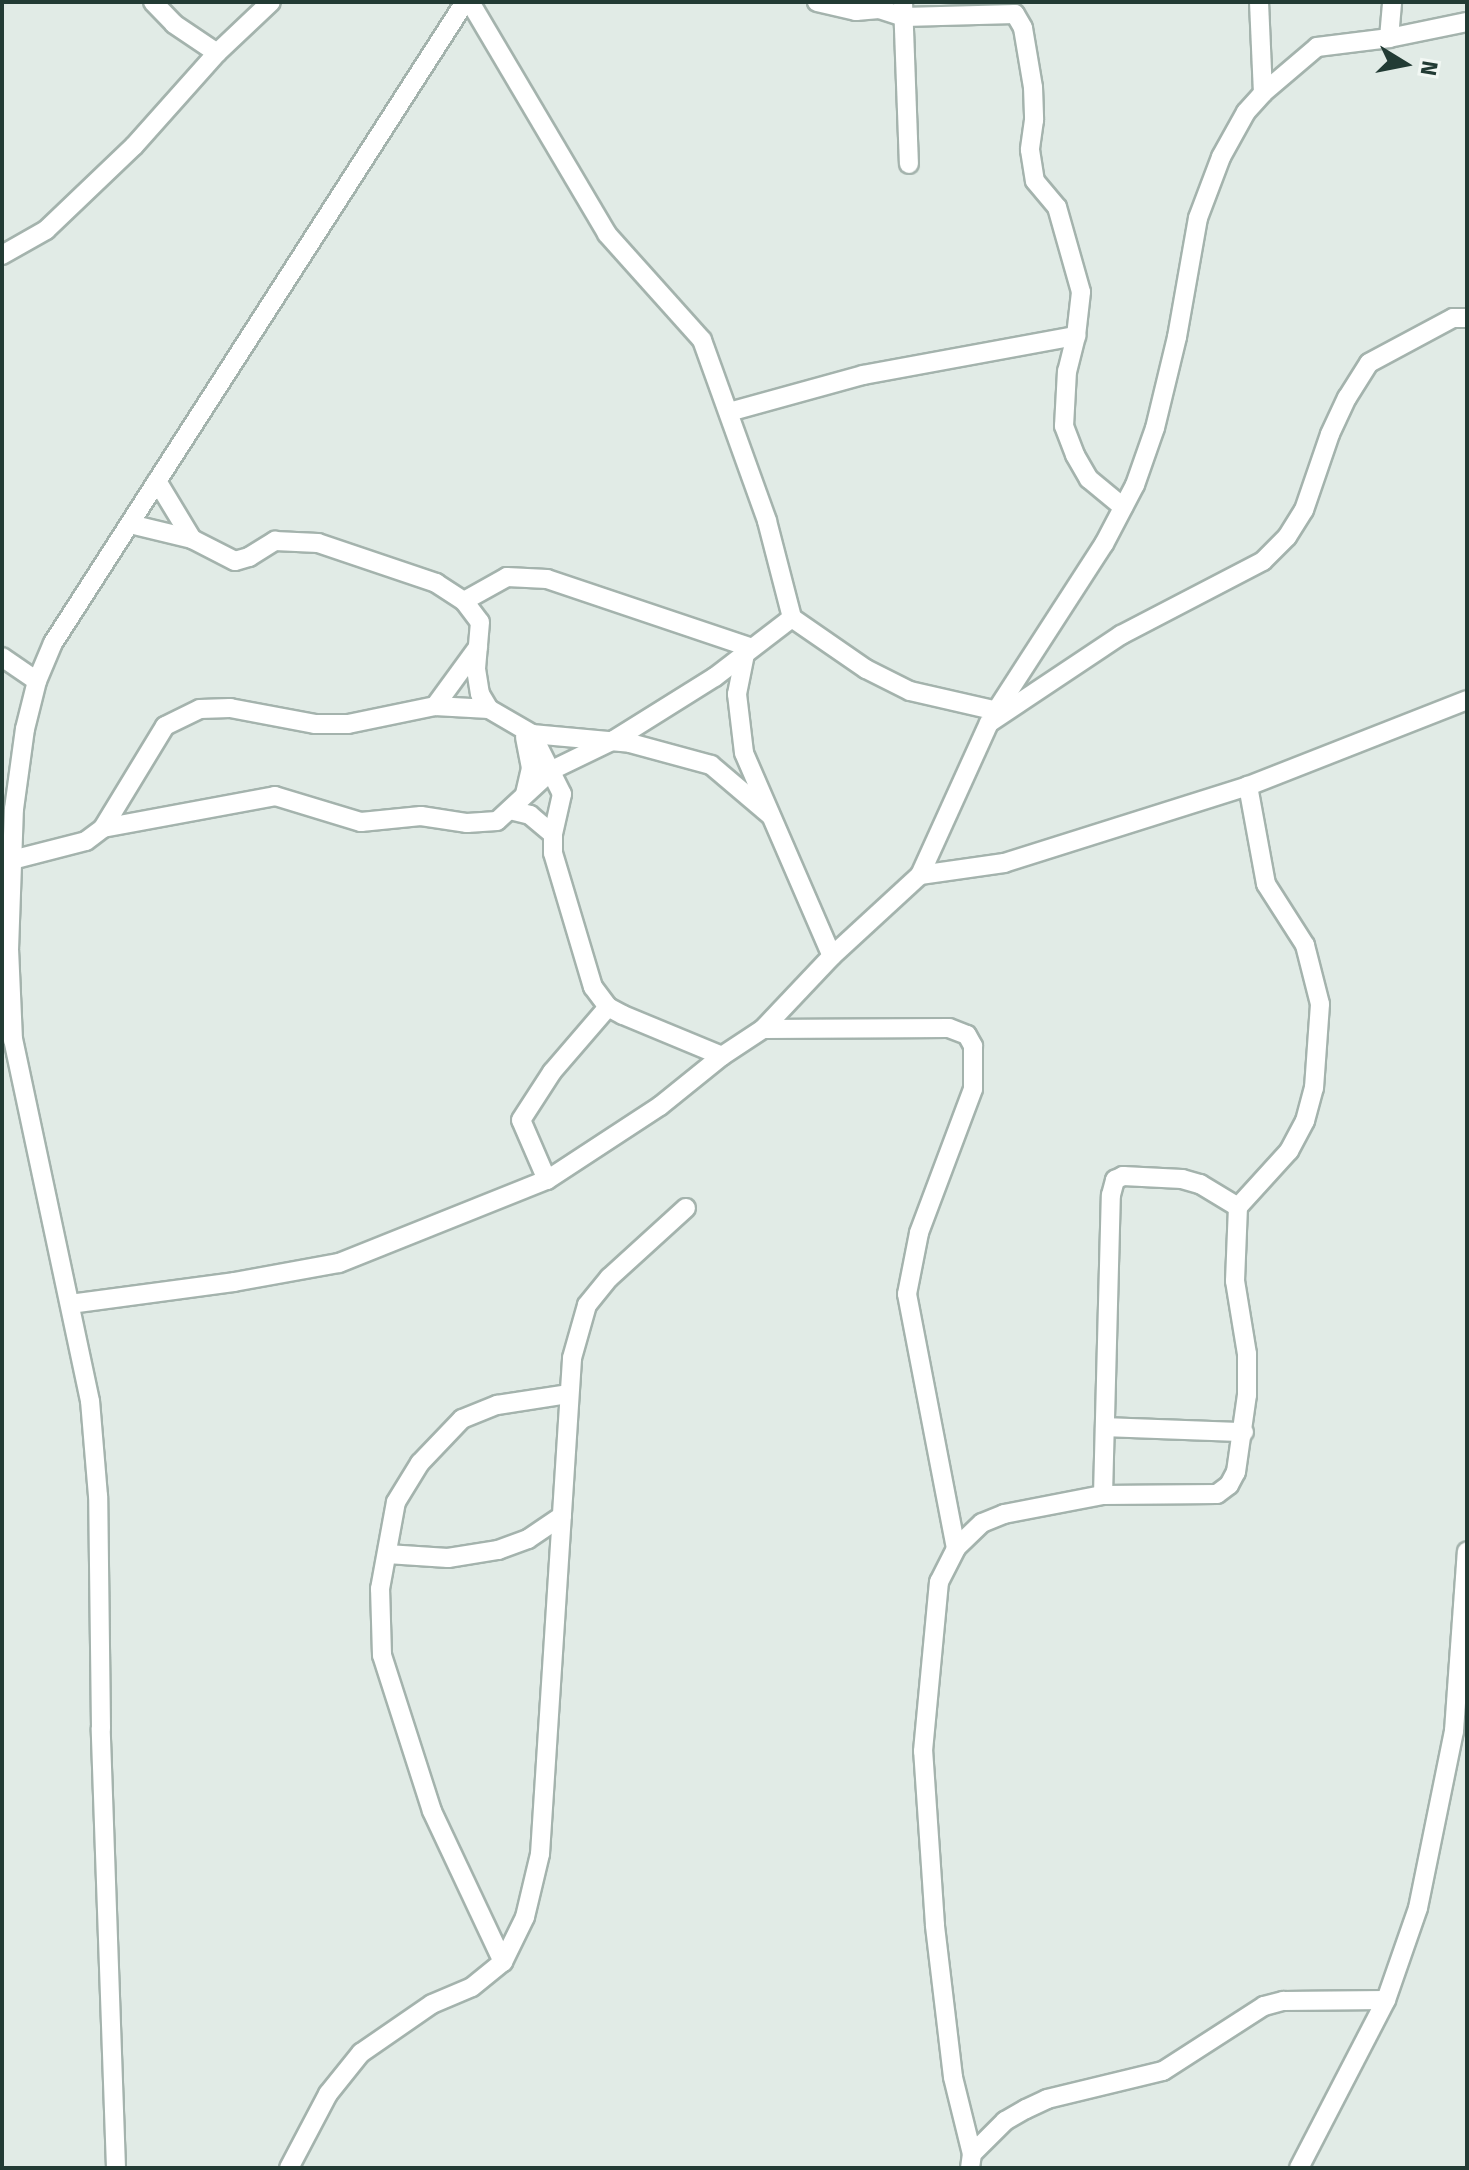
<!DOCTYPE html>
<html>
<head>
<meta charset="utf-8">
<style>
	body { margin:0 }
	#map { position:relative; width:1469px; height:2170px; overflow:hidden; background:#e1ebe6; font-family:"Fira Sans",sans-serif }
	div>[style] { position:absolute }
	.roads { filter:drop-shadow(2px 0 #a4b3ad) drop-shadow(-2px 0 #a4b3ad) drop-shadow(0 2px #a4b3ad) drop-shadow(0 -2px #a4b3ad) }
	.minor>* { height:18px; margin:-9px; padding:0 9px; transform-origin:9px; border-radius:9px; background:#fff }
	span { translate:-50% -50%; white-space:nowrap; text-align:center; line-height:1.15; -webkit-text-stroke:6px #f2f8f4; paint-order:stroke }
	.frame { position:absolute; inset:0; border:4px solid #223b34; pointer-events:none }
	.north { position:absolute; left:1365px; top:24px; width:80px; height:80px; -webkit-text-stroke:6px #f2f8f4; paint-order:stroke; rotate:100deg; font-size:22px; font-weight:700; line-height:32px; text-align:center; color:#223b34 }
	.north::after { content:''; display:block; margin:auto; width:28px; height:36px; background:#223b34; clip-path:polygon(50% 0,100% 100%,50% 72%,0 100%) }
</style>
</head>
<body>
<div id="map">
	<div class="roads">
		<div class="minor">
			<div style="left:153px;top:2px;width:30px;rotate:46deg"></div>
			<div style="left:174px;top:24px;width:52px;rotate:34deg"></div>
			<div style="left:470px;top:2px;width:269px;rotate:59.4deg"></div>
			<div style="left:607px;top:234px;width:142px;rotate:48.1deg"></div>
			<div style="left:702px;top:340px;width:192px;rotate:70.2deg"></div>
			<div style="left:767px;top:521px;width:100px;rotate:75.5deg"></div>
			<div style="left:792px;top:618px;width:90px;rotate:34.6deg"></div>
			<div style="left:866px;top:669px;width:49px;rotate:26.6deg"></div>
			<div style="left:910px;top:691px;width:89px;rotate:12.9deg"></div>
			<div style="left:817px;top:2px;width:40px;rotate:13deg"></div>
			<div style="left:856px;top:11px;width:23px;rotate:-5deg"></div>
			<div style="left:879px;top:9px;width:26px;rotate:18deg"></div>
			<div style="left:904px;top:17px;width:111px;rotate:-1.5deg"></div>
			<div style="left:1015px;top:14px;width:16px;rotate:60deg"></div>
			<div style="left:1023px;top:28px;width:60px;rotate:80.4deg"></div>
			<div style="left:1033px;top:87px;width:33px;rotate:88deg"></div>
			<div style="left:1034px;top:120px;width:30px;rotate:98deg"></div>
			<div style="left:1030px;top:150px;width:31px;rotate:81deg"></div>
			<div style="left:1035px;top:181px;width:34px;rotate:50deg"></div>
			<div style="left:1057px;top:207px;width:88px;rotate:74.2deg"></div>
			<div style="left:1081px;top:292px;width:44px;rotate:96.5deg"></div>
			<div style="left:1076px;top:336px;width:36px;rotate:104deg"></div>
			<div style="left:1067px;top:371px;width:55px;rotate:93.1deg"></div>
			<div style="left:1064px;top:426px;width:31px;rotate:69deg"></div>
			<div style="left:1075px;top:455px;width:28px;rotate:60deg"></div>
			<div style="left:1089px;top:479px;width:44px;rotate:39.5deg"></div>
			<div style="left:903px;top:2px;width:162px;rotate:87.9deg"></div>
			<div style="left:1259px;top:2px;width:91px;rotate:87.5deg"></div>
			<div style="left:1389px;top:38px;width:36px;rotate:-85deg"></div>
			<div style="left:2px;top:255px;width:51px;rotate:-29.6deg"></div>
			<div style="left:46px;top:230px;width:122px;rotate:-43.7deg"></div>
			<div style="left:134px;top:146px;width:125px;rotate:-48.3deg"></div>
			<div style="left:217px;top:53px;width:74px;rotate:-43.4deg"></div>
			<div style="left:729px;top:412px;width:139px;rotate:-15.4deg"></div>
			<div style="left:863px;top:375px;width:217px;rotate:-10.4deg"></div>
			<div style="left:157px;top:481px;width:68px;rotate:58.9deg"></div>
			<div style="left:130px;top:524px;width:64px;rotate:13.6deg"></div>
			<div style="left:192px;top:539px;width:48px;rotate:27.1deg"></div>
			<div style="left:235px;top:561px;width:15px;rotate:-16deg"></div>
			<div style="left:249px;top:557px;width:31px;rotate:-32deg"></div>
			<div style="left:275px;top:541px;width:43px;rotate:2.7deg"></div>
			<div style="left:318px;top:543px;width:125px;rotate:18.7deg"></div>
			<div style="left:436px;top:583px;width:33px;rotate:33deg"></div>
			<div style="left:464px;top:601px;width:26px;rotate:53deg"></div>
			<div style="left:480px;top:622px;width:47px;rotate:94.9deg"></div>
			<div style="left:476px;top:669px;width:25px;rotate:81deg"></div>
			<div style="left:480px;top:694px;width:17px;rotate:59deg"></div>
			<div style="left:489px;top:709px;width:50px;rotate:30.2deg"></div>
			<div style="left:532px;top:734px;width:98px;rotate:5.2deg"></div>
			<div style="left:630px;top:743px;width:84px;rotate:15.2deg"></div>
			<div style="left:711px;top:765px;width:77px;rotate:40.3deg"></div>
			<div style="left:464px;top:601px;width:49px;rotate:-29.2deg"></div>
			<div style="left:507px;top:577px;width:40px;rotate:2.9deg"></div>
			<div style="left:547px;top:579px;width:216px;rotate:18.6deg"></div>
			<div style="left:745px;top:654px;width:41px;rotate:101.3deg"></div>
			<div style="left:737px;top:694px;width:59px;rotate:83.2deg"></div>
			<div style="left:744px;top:753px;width:221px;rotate:66.6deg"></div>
			<div style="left:2px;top:657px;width:42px;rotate:34.4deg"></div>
			<div style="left:435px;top:706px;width:73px;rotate:-53.9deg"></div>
			<div style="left:992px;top:717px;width:206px;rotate:-57.1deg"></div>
			<div style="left:1104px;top:544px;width:67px;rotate:-62.3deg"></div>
			<div style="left:1135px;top:485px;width:60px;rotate:-70.7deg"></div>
			<div style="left:1155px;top:428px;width:94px;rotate:-76.4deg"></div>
			<div style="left:1177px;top:337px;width:121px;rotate:-80deg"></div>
			<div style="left:1198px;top:218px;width:65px;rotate:-69.3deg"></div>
			<div style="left:1221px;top:157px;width:51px;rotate:-60.9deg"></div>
			<div style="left:1246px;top:112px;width:25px;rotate:-48deg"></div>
			<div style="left:1263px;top:93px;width:71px;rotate:-40.4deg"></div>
			<div style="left:1317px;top:47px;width:73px;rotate:-7.1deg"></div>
			<div style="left:1389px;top:38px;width:80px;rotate:-11.6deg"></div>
			<div style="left:532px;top:734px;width:67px;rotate:63.4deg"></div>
			<div style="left:562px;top:794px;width:41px;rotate:102.7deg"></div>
			<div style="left:553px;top:834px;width:19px;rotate:90deg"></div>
			<div style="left:553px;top:853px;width:140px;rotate:73.4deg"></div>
			<div style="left:593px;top:987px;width:25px;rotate:53deg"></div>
			<div style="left:608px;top:1007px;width:17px;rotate:28deg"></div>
			<div style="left:623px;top:1015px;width:107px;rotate:22.5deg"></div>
			<div style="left:525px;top:794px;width:27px;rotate:-77deg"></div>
			<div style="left:531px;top:768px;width:31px;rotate:-101deg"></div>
			<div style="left:510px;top:810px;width:21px;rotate:14deg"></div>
			<div style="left:530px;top:815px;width:30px;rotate:40deg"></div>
			<div style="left:103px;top:828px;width:175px;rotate:-10.5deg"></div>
			<div style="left:275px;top:796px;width:90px;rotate:16.8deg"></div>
			<div style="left:361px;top:822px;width:60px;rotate:-5.7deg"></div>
			<div style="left:421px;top:816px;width:47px;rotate:8.7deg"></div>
			<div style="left:467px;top:823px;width:30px;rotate:-4deg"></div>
			<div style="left:497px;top:821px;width:75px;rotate:-42.8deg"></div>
			<div style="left:552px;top:770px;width:69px;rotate:-25.8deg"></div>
			<div style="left:614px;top:740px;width:119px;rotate:-32deg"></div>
			<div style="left:715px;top:677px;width:97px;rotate:-37.5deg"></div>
			<div style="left:12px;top:860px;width:76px;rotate:-14.4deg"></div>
			<div style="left:86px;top:841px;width:21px;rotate:-37deg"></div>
			<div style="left:103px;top:828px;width:119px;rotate:-58.7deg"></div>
			<div style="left:165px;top:726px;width:39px;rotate:-26deg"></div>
			<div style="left:200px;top:709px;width:30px;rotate:-2deg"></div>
			<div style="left:230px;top:708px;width:86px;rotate:10.7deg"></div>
			<div style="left:315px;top:724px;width:33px"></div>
			<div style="left:348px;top:724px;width:89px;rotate:-11.7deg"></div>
			<div style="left:435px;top:706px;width:54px;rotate:3.2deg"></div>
			<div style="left:920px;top:875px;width:85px;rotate:-8.1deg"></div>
			<div style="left:1004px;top:863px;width:256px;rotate:-17.5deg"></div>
			<div style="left:1248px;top:786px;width:235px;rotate:-21.4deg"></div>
			<div style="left:763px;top:1029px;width:186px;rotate:-0.3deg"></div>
			<div style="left:949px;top:1028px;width:19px;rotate:21deg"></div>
			<div style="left:967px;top:1035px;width:13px;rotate:61deg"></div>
			<div style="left:973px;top:1046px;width:43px;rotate:90deg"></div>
			<div style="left:973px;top:1089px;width:154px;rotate:110.6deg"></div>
			<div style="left:919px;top:1233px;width:62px;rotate:101.1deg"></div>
			<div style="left:907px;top:1294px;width:259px;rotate:79.1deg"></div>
			<div style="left:547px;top:1180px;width:65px;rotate:-113.4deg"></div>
			<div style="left:521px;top:1120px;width:57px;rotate:-57.1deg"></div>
			<div style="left:552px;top:1072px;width:86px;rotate:-49.3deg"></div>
			<div style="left:70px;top:1304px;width:165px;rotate:-7.6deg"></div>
			<div style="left:234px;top:1282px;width:107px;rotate:-10.3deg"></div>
			<div style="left:339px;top:1263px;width:224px;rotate:-21.8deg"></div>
			<div style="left:547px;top:1180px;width:135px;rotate:-33.2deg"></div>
			<div style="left:660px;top:1106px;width:80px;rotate:-38.9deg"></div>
			<div style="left:722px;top:1056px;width:49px;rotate:-33.4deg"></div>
			<div style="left:763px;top:1029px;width:100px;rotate:-46.6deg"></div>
			<div style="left:832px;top:956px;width:120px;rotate:-42.6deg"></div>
			<div style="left:920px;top:875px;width:167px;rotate:-65.6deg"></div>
			<div style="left:989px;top:723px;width:159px;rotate:-33.7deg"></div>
			<div style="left:1121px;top:635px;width:160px;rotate:-27.5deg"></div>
			<div style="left:1263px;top:561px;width:34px;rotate:-45deg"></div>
			<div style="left:1287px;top:537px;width:32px;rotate:-58deg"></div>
			<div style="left:1304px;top:510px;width:80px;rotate:-71.1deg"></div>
			<div style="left:1330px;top:434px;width:40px;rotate:-65deg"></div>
			<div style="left:1347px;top:398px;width:41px;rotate:-57.8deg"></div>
			<div style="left:1369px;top:363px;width:95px;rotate:-28.2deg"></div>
			<div style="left:1453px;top:318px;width:14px"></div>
			<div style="left:1105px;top:1427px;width:139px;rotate:2.1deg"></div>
			<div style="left:1103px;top:1495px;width:300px;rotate:-88.5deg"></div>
			<div style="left:1111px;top:1195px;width:16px;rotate:-75deg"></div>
			<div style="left:1115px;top:1180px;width:9px;rotate:-27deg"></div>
			<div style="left:1123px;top:1176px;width:59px;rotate:2.9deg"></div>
			<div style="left:1182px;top:1179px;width:19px;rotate:16deg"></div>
			<div style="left:1200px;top:1184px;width:44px;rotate:31.2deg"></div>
			<div style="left:387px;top:1554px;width:61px;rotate:3.8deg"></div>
			<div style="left:448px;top:1558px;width:51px;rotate:-9.1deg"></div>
			<div style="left:498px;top:1550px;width:32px;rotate:-20deg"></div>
			<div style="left:528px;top:1539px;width:41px;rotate:-34.1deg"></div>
			<div style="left:503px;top:1962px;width:167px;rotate:-115.2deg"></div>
			<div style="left:432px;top:1811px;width:164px;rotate:-107.8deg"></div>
			<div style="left:382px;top:1655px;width:66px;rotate:-91.7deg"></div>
			<div style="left:380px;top:1589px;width:88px;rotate:-79.6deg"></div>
			<div style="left:396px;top:1502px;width:46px;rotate:-58.4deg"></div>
			<div style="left:420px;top:1463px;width:61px;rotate:-46.3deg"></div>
			<div style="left:462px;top:1419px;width:38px;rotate:-22deg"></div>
			<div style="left:497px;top:1405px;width:73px;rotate:-8.7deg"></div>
			<div style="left:972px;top:2154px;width:47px;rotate:-45deg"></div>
			<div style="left:1005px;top:2121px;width:24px;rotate:-30deg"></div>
			<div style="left:1026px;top:2109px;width:23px;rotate:-25deg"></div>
			<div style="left:1047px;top:2099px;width:119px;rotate:-13.6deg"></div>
			<div style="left:1163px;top:2071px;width:120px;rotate:-32.8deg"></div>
			<div style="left:1264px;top:2006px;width:20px;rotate:-15deg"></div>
			<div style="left:1283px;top:2001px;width:103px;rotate:-0.6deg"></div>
			<div style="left:1386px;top:2000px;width:97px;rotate:-70.8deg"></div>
			<div style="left:1418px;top:1908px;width:181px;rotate:-78.5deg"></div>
			<div style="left:1454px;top:1731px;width:180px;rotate:-85.9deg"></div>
			<div style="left:116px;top:2168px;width:440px;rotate:-92deg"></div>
			<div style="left:101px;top:1728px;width:232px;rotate:-90.7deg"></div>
			<div style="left:98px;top:1496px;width:95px;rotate:-94.8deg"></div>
			<div style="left:90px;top:1401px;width:369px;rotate:-102deg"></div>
			<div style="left:13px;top:1040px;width:90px;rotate:-92.5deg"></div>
			<div style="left:9px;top:950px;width:141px;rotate:-88deg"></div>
			<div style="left:14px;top:809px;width:81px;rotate:-82.2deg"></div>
			<div style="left:25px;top:729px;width:49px;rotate:-76deg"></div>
			<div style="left:37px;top:681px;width:41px;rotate:-67.2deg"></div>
			<div style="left:53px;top:643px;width:762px;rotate:-57.27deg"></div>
			<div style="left:289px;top:2168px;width:84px;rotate:-62.2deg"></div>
			<div style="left:328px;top:2094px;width:53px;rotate:-51.2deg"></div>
			<div style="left:361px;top:2053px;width:86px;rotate:-34.6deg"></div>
			<div style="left:432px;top:2004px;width:43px;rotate:-23deg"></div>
			<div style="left:472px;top:1987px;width:40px;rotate:-39deg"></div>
			<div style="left:503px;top:1962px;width:50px;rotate:-63.9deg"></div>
			<div style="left:525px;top:1917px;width:65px;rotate:-76.6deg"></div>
			<div style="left:540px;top:1854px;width:497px;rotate:-86.3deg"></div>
			<div style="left:572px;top:1358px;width:55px;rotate:-74.2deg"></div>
			<div style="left:587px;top:1305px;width:35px;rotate:-51deg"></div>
			<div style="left:609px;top:1278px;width:104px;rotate:-42.3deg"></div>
			<div style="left:970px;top:2168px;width:14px;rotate:-82deg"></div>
			<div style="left:972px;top:2154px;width:79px;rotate:-103.9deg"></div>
			<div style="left:953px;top:2077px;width:153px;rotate:-96.8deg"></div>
			<div style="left:935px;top:1925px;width:174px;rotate:-93.9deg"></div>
			<div style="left:923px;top:1751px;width:170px;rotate:-84.6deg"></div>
			<div style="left:939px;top:1582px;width:38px;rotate:-63deg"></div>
			<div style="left:956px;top:1548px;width:36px;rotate:-44deg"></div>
			<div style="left:982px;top:1523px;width:24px;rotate:-22deg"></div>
			<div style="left:1004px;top:1514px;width:101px;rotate:-10.9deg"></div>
			<div style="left:1103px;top:1495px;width:114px;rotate:-0.5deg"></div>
			<div style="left:1217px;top:1494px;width:15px;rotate:-37deg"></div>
			<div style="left:1229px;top:1485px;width:15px;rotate:-62deg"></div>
			<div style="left:1236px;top:1472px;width:78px;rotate:-81.9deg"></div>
			<div style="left:1247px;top:1395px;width:41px;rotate:-90deg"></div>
			<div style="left:1247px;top:1354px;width:74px;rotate:-99.3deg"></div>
			<div style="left:1235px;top:1281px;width:74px;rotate:-87.7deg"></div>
			<div style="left:1238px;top:1207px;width:76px;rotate:-47.7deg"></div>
			<div style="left:1289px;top:1151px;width:34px;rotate:-62deg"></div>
			<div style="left:1305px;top:1121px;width:34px;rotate:-75deg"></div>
			<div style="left:1314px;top:1088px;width:84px;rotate:-85.9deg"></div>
			<div style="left:1320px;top:1004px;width:61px;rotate:-104.3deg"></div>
			<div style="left:1305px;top:945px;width:72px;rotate:-122.6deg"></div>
			<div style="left:1266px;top:884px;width:100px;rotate:-100.4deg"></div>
			<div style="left:1299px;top:2168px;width:189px;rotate:-62.6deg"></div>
		</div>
	</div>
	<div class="frame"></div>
	<div class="north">N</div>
</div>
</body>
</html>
